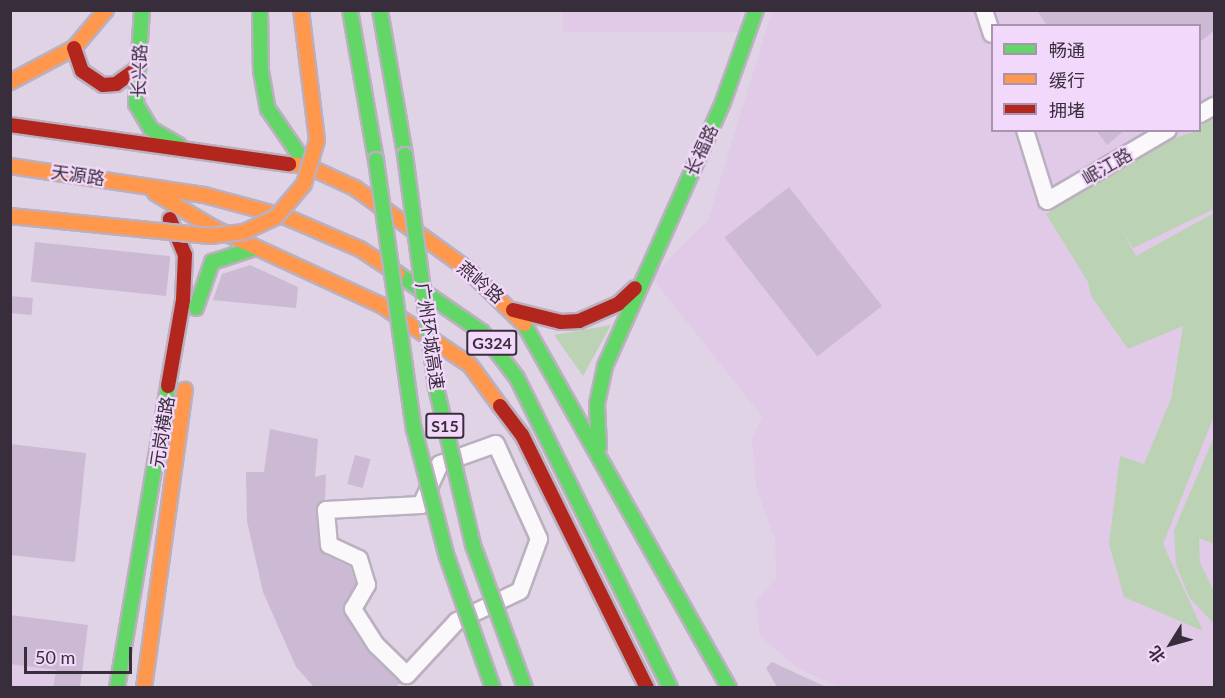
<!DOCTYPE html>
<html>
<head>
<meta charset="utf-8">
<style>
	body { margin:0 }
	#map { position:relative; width:1225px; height:698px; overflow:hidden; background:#e0d3e5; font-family:Lato,"Noto Sans SC",sans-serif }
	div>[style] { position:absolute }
	.built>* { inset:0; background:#e0cae8; transform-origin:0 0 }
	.green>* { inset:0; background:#bcd2b4 }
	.building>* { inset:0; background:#ccb9d3; transform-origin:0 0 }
	.roads { filter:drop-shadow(2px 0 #bbb0bf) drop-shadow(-2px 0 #bbb0bf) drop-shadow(0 2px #bbb0bf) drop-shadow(0 -2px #bbb0bf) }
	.street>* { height:16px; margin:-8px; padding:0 8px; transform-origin:8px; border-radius:8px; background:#faf8fb }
	.fast>* { height:14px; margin:-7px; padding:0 7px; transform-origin:7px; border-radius:7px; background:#63d668 }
	.slow>* { height:14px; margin:-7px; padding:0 7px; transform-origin:7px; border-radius:7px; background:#ff974d }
	.jam>* { height:14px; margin:-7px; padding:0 7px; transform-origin:7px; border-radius:7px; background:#b3261e }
	.bridges { filter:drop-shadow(2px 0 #bbb0bf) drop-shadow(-2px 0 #bbb0bf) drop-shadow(0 2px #bbb0bf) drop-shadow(0 -2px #bbb0bf) }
	.fast-bridge>* { height:14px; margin:-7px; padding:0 7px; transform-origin:7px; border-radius:7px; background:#63d668 }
	.slow-bridge>* { height:14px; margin:-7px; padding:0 7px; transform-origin:7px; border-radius:7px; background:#ff974d }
	span { translate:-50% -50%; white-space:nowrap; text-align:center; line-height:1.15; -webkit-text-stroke:4.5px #f2d8fa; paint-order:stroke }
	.shield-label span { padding:2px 4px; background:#f2d8fa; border:2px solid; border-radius:4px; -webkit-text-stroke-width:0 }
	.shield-label { font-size:16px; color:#382e3b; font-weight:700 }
	.street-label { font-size:18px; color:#382e3b }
	.frame { position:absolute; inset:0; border:12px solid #382e3b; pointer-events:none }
	.legend { position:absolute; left:991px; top:24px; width:210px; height:108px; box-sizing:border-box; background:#f2d8fa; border:2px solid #a894ae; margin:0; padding:8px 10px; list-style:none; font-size:18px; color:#382e3b }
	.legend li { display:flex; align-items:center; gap:12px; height:30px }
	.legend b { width:30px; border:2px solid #a894ae }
	.north { position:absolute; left:1141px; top:614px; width:60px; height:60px; -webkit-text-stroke:4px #f2d8fa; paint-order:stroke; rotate:233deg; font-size:16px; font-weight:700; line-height:24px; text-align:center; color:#382e3b }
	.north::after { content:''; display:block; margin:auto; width:21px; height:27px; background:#382e3b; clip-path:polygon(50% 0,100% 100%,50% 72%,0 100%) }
	.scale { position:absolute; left:24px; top:647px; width:108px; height:27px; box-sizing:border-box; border:3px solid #382e3b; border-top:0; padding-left:8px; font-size:18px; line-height:21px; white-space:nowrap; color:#382e3b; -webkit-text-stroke:4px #f2d8fa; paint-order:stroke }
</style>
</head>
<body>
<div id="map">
	<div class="built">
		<div style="left:563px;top:11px;width:177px;height:21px"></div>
		<div style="clip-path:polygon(evenodd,772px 11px,1214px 11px,1214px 687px,842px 688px,799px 669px,760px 636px,756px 601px,776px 578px,775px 539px,757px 491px,752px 439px,762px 416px,651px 277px,708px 220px,772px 11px,992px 26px,1200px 26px,1200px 130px,992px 130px,992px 26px)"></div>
		<div style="clip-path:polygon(11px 615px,88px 625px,80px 687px,11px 688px)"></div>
	</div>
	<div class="green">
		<div style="clip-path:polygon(1214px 119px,1214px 209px,1133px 248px,1120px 227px,1136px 256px,1214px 213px,1214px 416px,1163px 544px,1203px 631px,1124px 597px,1109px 544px,1120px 456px,1144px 464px,1171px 399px,1183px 326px,1128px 349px,1091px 296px,1088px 282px,1046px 214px,1166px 141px,1200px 130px,1200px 126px)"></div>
		<div style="clip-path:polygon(611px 325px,583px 376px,554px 335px)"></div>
		<div style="clip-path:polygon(1214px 437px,1214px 544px,1199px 538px,1200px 563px,1214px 591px,1214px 624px,1189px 597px,1176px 565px,1174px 530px)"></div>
	</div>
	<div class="building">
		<div style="clip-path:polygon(1037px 10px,1215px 10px,1215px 30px,1200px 42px,1200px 26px,1047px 26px)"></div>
		<div style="clip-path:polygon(1096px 130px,1125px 130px,1107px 145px)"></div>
		<div style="left:789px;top:187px;width:151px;height:82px;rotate:52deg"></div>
		<div style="left:35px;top:242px;width:136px;height:40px;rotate:6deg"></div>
		<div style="clip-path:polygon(250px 265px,298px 287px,296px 308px,213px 300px,222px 274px)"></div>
		<div style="left:10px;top:296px;width:23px;height:17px;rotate:5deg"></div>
		<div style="clip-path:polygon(270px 429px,318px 439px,315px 477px,326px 474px,325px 500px,316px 510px,319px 546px,325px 555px,350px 567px,356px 584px,344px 604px,344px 614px,367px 651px,400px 683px,396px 687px,314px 687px,296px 667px,263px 592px,247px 521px,246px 472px,264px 472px)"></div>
		<div style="clip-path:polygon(10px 444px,86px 453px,75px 562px,10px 555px)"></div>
		<div style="left:355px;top:455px;width:16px;height:30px;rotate:15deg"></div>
		<div style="clip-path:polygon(10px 615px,88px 625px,80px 687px,53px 687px,56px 670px,10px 664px)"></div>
		<div style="clip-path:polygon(772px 662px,826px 687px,777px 687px,766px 668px)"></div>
	</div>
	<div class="roads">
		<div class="street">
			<div style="left:984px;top:10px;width:25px;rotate:72deg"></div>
			<div style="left:1200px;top:114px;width:16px;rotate:-30deg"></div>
			<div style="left:1025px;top:130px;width:74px;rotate:72.8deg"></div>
			<div style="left:1047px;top:201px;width:140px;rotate:-30.4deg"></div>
			<div style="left:496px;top:444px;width:104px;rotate:65.6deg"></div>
			<div style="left:539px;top:539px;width:55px;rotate:110.1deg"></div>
			<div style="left:520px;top:591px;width:70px;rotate:154.5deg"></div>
			<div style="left:457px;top:621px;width:74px;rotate:132.8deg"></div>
			<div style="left:407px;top:675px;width:43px;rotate:-135.9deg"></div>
			<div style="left:376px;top:645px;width:43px;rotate:-122.6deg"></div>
			<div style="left:353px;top:609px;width:28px;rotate:-60deg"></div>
			<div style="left:367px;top:585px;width:27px;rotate:-107deg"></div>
			<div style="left:359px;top:559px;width:33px;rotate:-155deg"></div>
			<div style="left:329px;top:545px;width:35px;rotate:-95deg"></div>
			<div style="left:326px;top:510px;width:95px;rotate:-3deg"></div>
			<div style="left:421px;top:505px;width:45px;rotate:-65.1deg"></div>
			<div style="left:440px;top:464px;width:59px;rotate:-19.7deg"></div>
		</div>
		<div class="fast">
			<div style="left:142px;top:10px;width:94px;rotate:93.7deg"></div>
			<div style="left:136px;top:104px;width:29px;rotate:59deg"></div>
			<div style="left:151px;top:129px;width:32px;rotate:30deg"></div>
			<div style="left:260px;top:10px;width:61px;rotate:89.1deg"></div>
			<div style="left:261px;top:71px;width:39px;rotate:80deg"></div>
			<div style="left:268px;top:109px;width:69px;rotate:55.6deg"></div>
			<div style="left:350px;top:10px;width:152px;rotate:80.2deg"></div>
			<div style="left:380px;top:10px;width:147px;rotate:80.2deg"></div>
			<div style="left:398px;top:274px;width:102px;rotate:34.6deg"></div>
			<div style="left:482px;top:332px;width:58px;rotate:52.7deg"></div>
			<div style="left:517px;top:378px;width:346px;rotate:63.7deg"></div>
			<div style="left:196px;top:308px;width:49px;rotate:-70.8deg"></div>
			<div style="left:212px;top:262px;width:45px;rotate:-18deg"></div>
			<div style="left:524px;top:324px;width:418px;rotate:60.6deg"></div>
			<div style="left:599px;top:447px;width:43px;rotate:-92.7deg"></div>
			<div style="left:597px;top:404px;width:39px;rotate:-78deg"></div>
			<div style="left:605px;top:366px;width:289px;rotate:-65.9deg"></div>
			<div style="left:723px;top:102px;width:98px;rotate:-70.3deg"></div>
			<div style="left:117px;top:688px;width:306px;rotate:-80.4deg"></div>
		</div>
		<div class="slow">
			<div style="left:10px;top:82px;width:72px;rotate:-28deg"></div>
			<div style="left:74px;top:48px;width:50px;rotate:-49.9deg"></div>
			<div style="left:289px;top:164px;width:18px;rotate:6deg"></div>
			<div style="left:307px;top:166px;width:53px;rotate:24.6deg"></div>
			<div style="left:355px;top:188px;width:137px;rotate:35.8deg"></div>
			<div style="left:466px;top:268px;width:81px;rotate:44deg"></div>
			<div style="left:10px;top:166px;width:196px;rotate:8.5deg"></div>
			<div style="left:204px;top:195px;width:85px;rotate:15deg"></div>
			<div style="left:286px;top:217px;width:81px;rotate:23.4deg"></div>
			<div style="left:360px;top:249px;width:45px;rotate:33.3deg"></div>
			<div style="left:155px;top:193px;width:69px;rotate:30.7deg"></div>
			<div style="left:214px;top:228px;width:184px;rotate:24.8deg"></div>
			<div style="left:381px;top:305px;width:107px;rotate:34deg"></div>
			<div style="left:470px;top:365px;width:51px;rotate:53.8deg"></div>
			<div style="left:144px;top:688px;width:301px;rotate:-82.2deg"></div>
		</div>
		<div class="jam">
			<div style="left:74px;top:48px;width:24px;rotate:71deg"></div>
			<div style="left:82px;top:71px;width:25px;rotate:34deg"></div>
			<div style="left:103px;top:85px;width:13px;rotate:-4deg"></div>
			<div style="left:116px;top:84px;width:26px;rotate:-36deg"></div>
			<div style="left:10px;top:125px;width:282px;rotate:8deg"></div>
			<div style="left:513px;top:310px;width:49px;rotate:14deg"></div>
			<div style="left:561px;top:322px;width:18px;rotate:-3deg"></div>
			<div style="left:579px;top:321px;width:43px;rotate:-23.6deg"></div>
			<div style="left:618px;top:304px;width:23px;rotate:-43deg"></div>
			<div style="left:168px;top:386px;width:87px;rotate:-80.1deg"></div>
			<div style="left:183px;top:300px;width:45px;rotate:-87.5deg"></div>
			<div style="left:185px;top:255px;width:39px;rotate:-113deg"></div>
			<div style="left:500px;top:406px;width:36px;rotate:53deg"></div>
			<div style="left:522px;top:435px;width:282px;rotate:63.7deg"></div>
		</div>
	</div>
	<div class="bridges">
		<div class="fast-bridge">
			<div style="left:405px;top:155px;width:234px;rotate:82.4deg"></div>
			<div style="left:436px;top:387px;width:162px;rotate:76.8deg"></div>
			<div style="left:473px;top:545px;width:152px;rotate:70deg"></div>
			<div style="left:376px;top:160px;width:272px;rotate:82deg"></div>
			<div style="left:414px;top:429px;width:129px;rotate:75.6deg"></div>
			<div style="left:446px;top:554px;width:142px;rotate:70.7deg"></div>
		</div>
		<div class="slow-bridge">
			<div style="left:10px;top:216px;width:201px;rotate:5.7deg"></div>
			<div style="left:210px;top:236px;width:34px;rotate:-7deg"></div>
			<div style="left:244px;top:232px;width:35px;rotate:-25deg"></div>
			<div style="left:276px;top:217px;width:43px;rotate:-49.7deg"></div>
			<div style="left:304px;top:184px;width:46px;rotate:-73.5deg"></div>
			<div style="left:317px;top:140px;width:131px;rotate:-97deg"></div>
		</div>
	</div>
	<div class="shield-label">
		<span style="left:492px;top:343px">G324</span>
		<span style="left:445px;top:426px">S15</span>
	</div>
	<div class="street-label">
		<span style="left:139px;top:71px;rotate:-88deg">长兴路</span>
		<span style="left:701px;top:150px;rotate:-65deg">长福路</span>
		<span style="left:1107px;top:166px;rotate:-30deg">岷江路</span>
		<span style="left:78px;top:175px;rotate:8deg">天源路</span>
		<span style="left:481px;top:282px;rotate:40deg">燕岭路</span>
		<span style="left:430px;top:336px;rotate:82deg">广州环城高速</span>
		<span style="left:162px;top:432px;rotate:-81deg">元岗横路</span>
	</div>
	<div class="frame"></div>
	<ul class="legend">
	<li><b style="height:8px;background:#63d668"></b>畅通</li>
	<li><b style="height:8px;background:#ff974d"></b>缓行</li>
	<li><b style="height:8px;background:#b3261e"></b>拥堵</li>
	</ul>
	<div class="north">北</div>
	<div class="scale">50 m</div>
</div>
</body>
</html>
